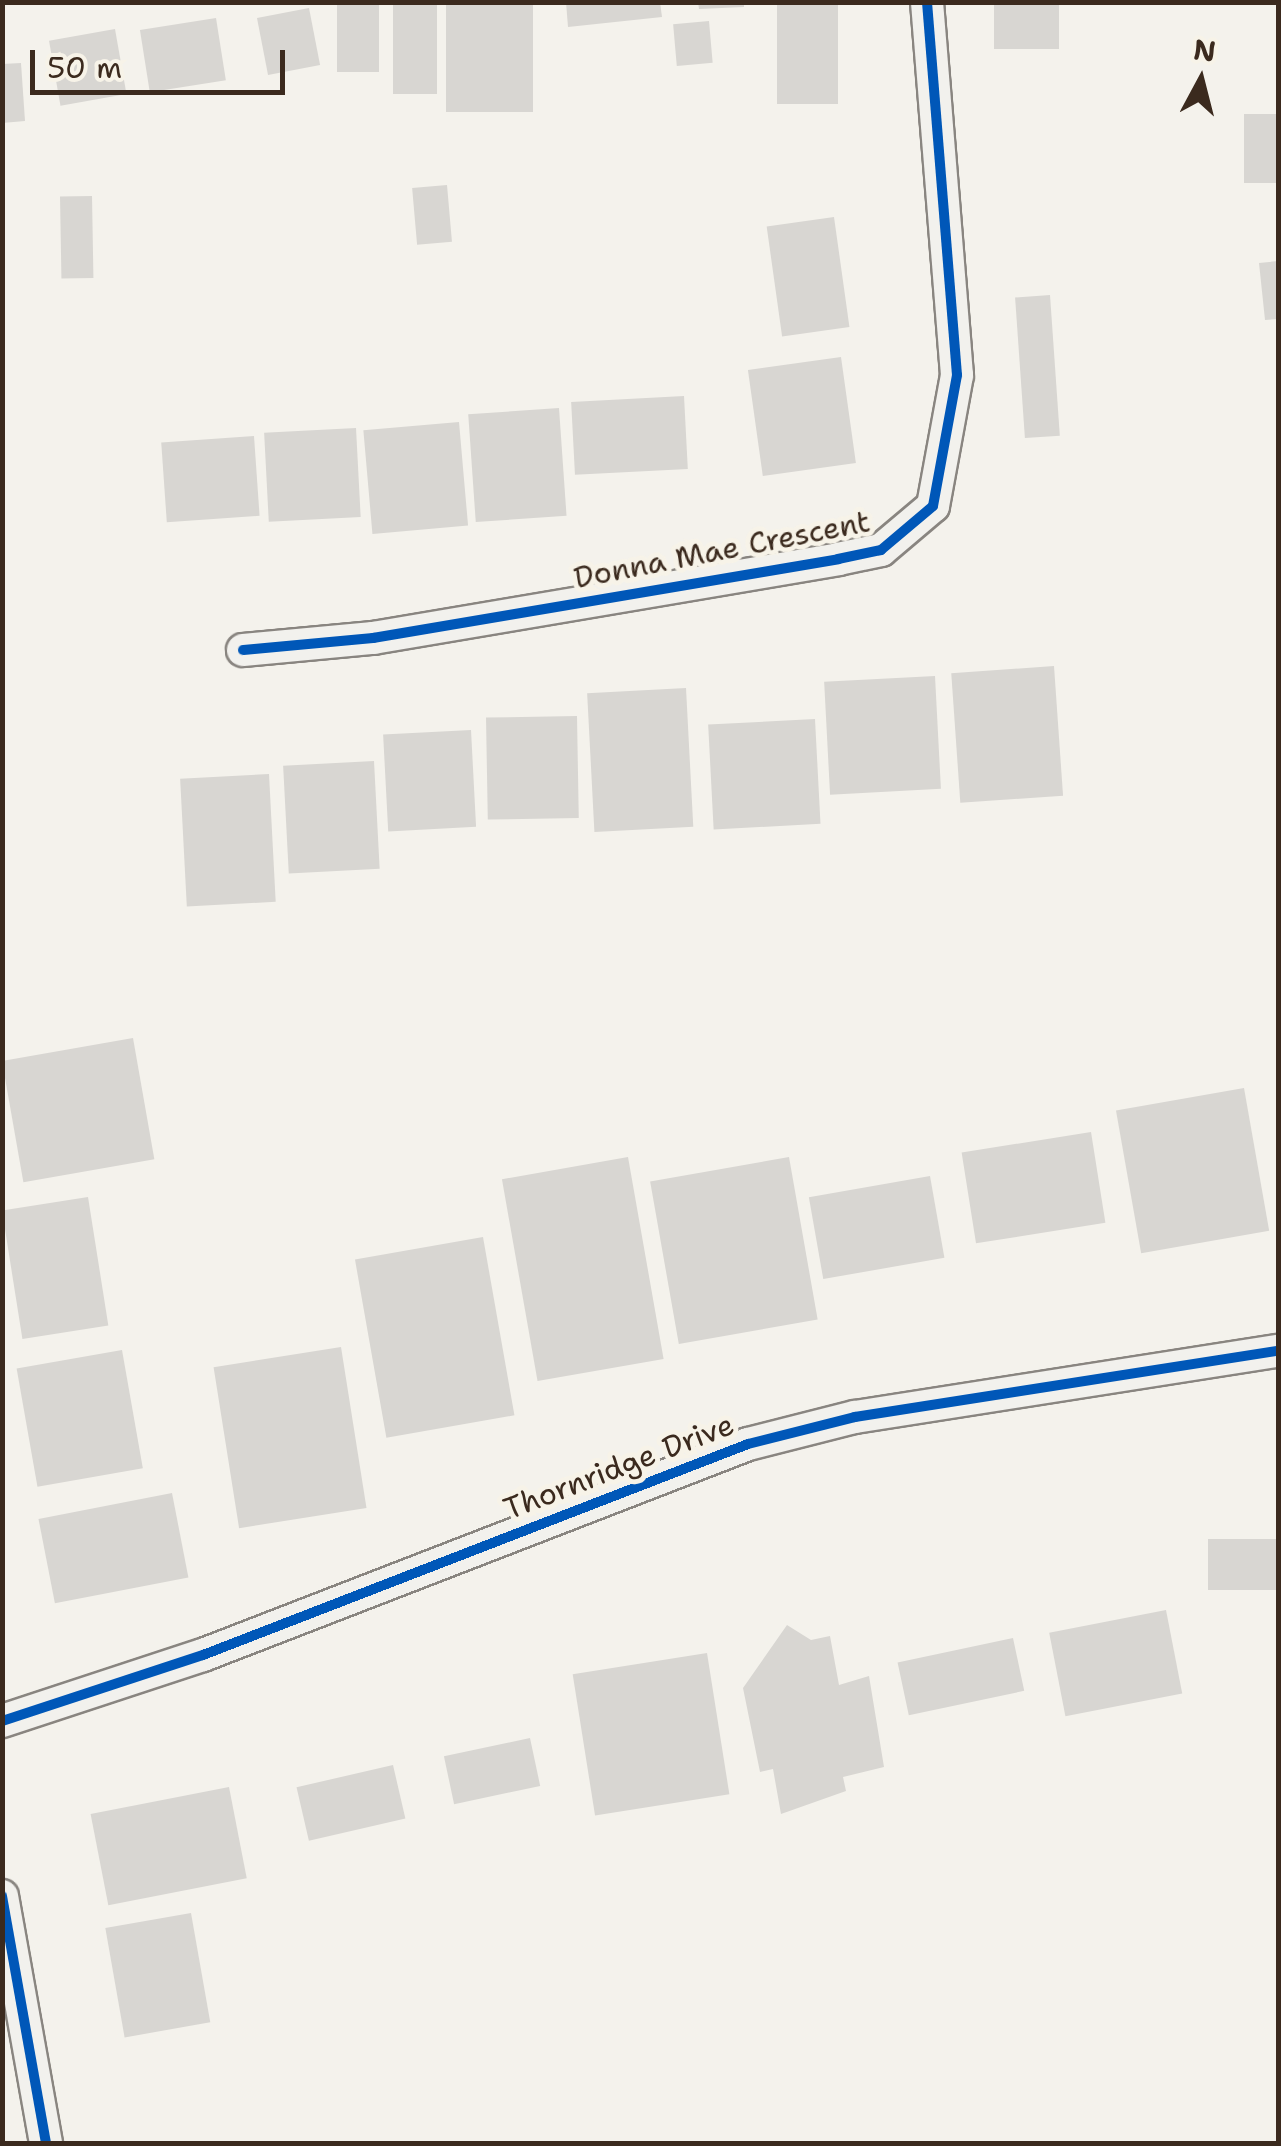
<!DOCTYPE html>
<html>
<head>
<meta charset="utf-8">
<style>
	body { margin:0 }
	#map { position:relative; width:1281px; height:2146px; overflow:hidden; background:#f4f2ec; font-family:"Shantell Sans",sans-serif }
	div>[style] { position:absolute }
	.building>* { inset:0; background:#d8d6d2; transform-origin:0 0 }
	.roads { filter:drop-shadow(2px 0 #898580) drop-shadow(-2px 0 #898580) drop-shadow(0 2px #898580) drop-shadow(0 -2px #898580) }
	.minor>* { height:32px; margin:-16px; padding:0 16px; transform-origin:16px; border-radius:16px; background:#f2f1ed }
	.cycleway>* { height:10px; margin:-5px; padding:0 5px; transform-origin:5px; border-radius:5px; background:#0057b8 }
	span { translate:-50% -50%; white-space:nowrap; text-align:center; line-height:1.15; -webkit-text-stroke:10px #f7f3e8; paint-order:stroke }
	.street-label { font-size:30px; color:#3b2a1e }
	.frame { position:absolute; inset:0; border:5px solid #3b2a1e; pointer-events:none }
	.north { position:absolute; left:1151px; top:30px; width:100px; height:100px; -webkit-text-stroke:8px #f7f3e8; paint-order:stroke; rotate:7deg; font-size:28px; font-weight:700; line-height:40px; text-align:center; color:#3b2a1e }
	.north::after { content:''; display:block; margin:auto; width:35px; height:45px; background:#3b2a1e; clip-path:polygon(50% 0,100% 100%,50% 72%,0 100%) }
	.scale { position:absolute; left:30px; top:50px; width:255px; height:45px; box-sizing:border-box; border:5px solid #3b2a1e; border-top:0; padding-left:12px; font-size:30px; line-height:35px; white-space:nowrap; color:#3b2a1e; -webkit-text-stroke:8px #f7f3e8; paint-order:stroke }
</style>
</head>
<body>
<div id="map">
	<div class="building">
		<div style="left:337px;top:2px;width:42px;height:70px"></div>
		<div style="left:393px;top:2px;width:44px;height:92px"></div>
		<div style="left:446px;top:2px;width:87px;height:110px"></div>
		<div style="clip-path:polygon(566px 2px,660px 2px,662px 17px,568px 27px)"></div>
		<div style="clip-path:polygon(698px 2px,744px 2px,744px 7px,699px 9px)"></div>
		<div style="left:777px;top:2px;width:61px;height:102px"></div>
		<div style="left:994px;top:2px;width:65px;height:47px"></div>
		<div style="left:309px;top:8px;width:58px;height:53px;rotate:79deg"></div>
		<div style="left:216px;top:18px;width:63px;height:77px;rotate:81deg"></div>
		<div style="left:709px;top:21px;width:42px;height:36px;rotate:85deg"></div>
		<div style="left:115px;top:29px;width:66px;height:67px;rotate:80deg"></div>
		<div style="clip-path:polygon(21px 63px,25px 121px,2px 123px,2px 64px)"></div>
		<div style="left:1278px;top:114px;width:69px;height:34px;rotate:90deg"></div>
		<div style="left:447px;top:185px;width:57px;height:35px;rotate:85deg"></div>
		<div style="left:92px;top:196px;width:82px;height:32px;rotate:89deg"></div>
		<div style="left:834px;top:217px;width:111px;height:68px;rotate:82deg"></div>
		<div style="clip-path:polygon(1278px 261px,1278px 319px,1265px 320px,1259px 263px)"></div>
		<div style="left:1050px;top:295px;width:141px;height:35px;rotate:86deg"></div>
		<div style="left:841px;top:357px;width:107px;height:94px;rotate:82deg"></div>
		<div style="left:684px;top:396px;width:73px;height:113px;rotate:87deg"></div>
		<div style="left:559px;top:408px;width:108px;height:91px;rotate:86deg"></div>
		<div style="left:459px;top:422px;width:104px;height:96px;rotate:85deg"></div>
		<div style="left:356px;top:428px;width:89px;height:92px;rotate:87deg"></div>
		<div style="left:254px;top:436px;width:80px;height:93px;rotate:86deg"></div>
		<div style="left:1054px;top:666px;width:130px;height:103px;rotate:86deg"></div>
		<div style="left:935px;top:676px;width:113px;height:111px;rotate:87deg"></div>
		<div style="left:686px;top:688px;width:139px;height:99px;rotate:87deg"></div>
		<div style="left:577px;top:716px;width:102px;height:91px;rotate:89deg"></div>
		<div style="left:815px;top:719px;width:105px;height:107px;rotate:87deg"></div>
		<div style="left:471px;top:730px;width:97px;height:88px;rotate:87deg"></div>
		<div style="left:374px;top:761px;width:108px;height:91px;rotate:87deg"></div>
		<div style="left:269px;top:774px;width:128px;height:89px;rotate:87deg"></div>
		<div style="left:133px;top:1038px;width:123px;height:133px;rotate:80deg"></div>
		<div style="left:1244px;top:1088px;width:145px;height:130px;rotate:80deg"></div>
		<div style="left:1091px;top:1132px;width:92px;height:131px;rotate:81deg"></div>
		<div style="left:628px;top:1157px;width:205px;height:128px;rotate:80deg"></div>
		<div style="left:789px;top:1157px;width:165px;height:141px;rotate:80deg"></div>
		<div style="left:930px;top:1176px;width:83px;height:123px;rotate:80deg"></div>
		<div style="left:88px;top:1197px;width:130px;height:87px;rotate:81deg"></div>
		<div style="left:483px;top:1237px;width:181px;height:130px;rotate:80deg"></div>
		<div style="left:341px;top:1347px;width:163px;height:129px;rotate:81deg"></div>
		<div style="left:122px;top:1350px;width:120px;height:107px;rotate:80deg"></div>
		<div style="left:172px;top:1493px;width:86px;height:136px;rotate:79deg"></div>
		<div style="left:1278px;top:1539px;width:51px;height:70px;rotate:90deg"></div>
		<div style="left:1166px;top:1610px;width:85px;height:119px;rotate:79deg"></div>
		<div style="clip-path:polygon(787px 1625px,811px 1640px,830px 1636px,839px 1685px,869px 1676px,884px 1767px,843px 1777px,846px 1791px,781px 1814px,773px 1769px,760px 1772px,743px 1688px)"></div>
		<div style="left:1013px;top:1638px;width:54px;height:118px;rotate:78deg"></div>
		<div style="left:707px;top:1653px;width:143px;height:136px;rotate:81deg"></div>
		<div style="left:530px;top:1738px;width:49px;height:88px;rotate:78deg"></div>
		<div style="left:393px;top:1765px;width:55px;height:99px;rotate:77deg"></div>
		<div style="left:229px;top:1787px;width:93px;height:141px;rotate:79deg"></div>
		<div style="left:191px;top:1913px;width:111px;height:87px;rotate:80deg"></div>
	</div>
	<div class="roads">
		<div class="minor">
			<div style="left:243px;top:650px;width:131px;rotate:-5.3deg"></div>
			<div style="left:373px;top:638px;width:472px;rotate:-9.6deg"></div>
			<div style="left:838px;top:559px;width:44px;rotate:-11.8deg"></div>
			<div style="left:881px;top:550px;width:68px;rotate:-40.2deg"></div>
			<div style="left:933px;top:506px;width:133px;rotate:-79.6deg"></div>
			<div style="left:957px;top:375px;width:374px;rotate:-94.6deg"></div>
			<div style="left:2px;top:1721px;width:212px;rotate:-18.2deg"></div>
			<div style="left:203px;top:1655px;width:584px;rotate:-21.16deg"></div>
			<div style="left:748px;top:1444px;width:110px;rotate:-14.2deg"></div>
			<div style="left:855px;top:1417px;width:428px;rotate:-8.9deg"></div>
			<div style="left:2px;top:1896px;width:252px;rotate:79.9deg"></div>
		</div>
	</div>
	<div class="cycleway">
		<div style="left:243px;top:650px;width:131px;rotate:-5.3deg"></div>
		<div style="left:373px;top:638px;width:472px;rotate:-9.6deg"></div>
		<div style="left:838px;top:559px;width:44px;rotate:-11.8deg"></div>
		<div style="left:881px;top:550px;width:68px;rotate:-40.2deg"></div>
		<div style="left:933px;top:506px;width:133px;rotate:-79.6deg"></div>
		<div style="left:957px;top:375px;width:374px;rotate:-94.6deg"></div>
		<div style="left:2px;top:1721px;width:212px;rotate:-18.2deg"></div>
		<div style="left:203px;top:1655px;width:584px;rotate:-21.16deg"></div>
		<div style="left:748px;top:1444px;width:110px;rotate:-14.2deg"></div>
		<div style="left:855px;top:1417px;width:428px;rotate:-8.9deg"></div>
		<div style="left:2px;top:1896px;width:252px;rotate:79.9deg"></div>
	</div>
	<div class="street-label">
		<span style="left:722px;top:550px;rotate:-11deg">Donna Mae Crescent</span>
		<span style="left:619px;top:1467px;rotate:-21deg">Thornridge Drive</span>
	</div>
	<div class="frame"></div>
	<div class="north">N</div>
	<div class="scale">50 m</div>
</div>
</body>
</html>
